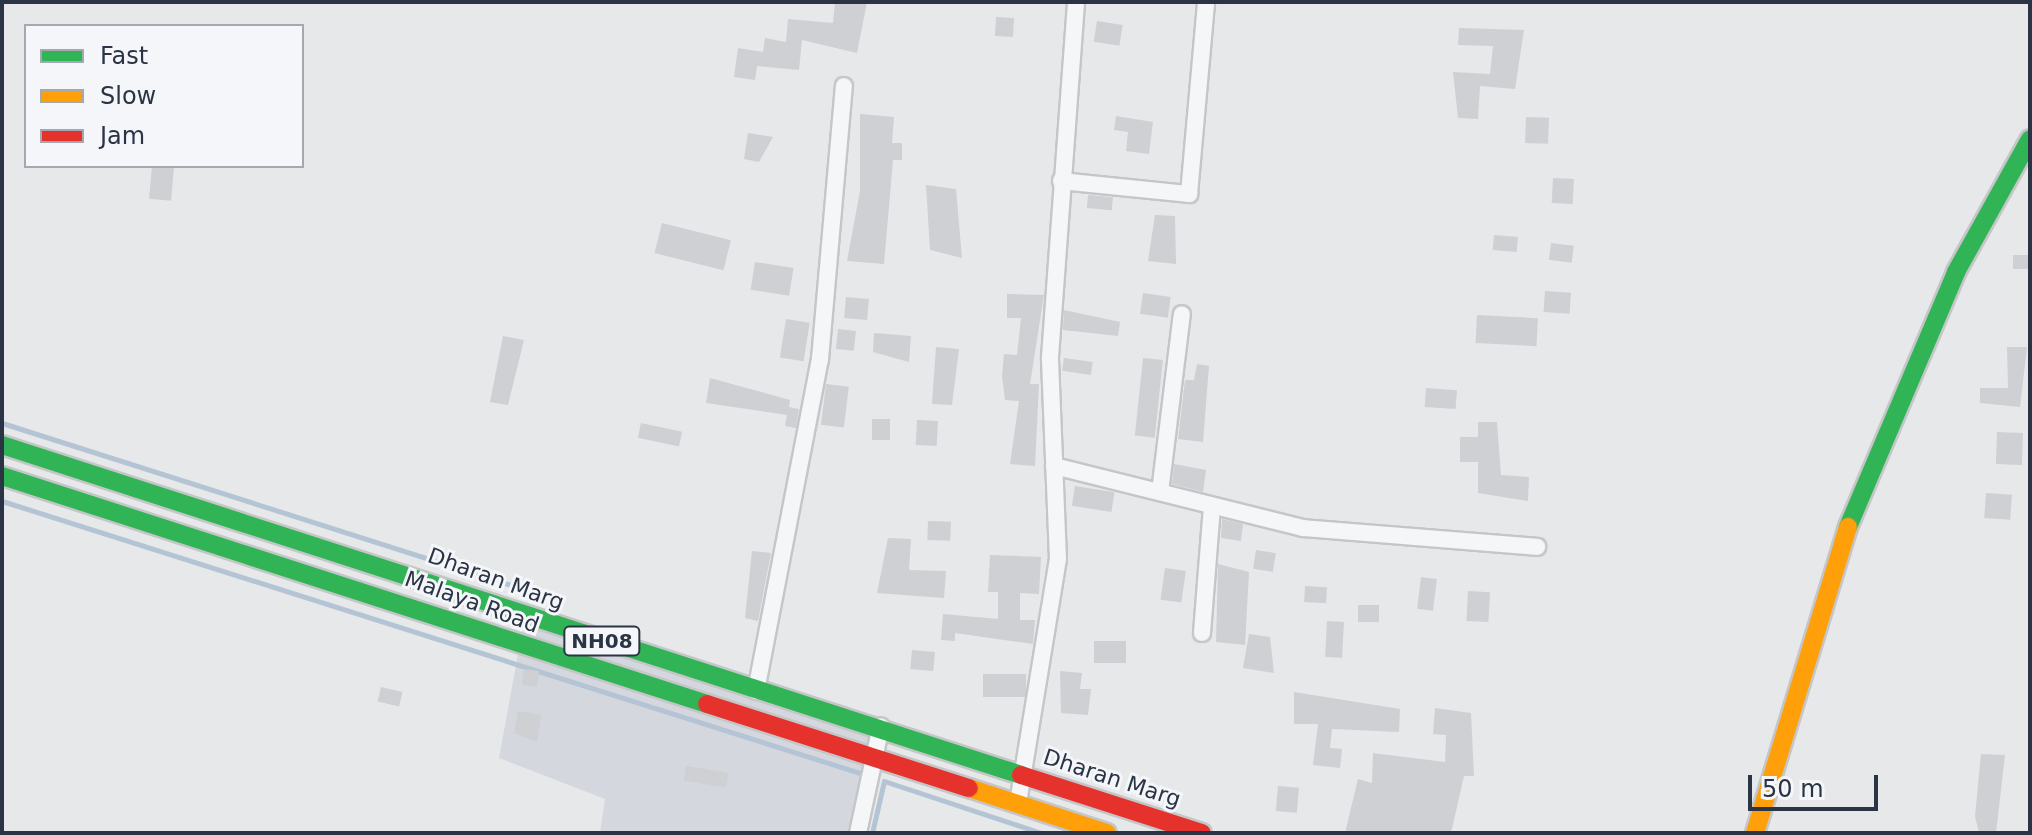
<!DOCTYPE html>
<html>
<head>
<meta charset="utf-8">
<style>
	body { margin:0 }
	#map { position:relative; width:2032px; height:835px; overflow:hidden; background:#e6e8ea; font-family:"DejaVu Sans",sans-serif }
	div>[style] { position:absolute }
	.built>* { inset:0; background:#d4d7dd }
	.stream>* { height:5px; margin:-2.5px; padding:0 2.5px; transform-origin:2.5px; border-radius:2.5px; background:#b4c4d5 }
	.building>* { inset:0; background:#ced0d3; transform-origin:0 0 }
	.roads { filter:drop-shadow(2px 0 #c4c6c8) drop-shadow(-2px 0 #c4c6c8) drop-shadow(0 2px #c4c6c8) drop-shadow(0 -2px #c4c6c8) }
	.street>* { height:16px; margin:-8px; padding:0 8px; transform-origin:8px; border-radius:8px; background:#f5f6f7 }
	.fast>* { height:18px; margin:-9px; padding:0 9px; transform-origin:9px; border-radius:9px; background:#30b455 }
	.slow>* { height:18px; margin:-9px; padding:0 9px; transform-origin:9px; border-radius:9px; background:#ff9f0a }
	.jam>* { height:18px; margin:-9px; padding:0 9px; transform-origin:9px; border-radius:9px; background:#e5322d }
	span { translate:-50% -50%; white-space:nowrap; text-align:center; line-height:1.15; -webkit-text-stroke:6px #f4f6f9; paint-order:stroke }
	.shield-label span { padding:2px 6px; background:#f4f6f9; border:2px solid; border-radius:6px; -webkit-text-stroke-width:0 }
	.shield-label { font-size:20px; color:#2b3445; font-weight:700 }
	.street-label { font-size:22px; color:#2b3445 }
	.frame { position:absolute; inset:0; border:4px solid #2b3445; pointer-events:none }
	.legend { position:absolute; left:24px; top:24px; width:280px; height:144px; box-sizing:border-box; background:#f4f6f9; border:2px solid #a4a8b1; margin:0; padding:10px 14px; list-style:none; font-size:24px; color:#2b3445 }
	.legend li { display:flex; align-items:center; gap:16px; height:40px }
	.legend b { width:40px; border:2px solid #a4a8b1 }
	.scale { position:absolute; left:1748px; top:775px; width:130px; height:36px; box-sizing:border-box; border:4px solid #2b3445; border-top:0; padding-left:10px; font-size:24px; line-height:28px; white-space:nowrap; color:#2b3445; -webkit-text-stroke:6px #f4f6f9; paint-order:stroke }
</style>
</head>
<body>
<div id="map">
	<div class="built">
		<div style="clip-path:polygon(525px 616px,881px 726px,858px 833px,600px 833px,605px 799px,499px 758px)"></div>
	</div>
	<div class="stream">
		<div style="left:2px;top:423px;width:537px;rotate:17.66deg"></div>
		<div style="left:2px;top:501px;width:903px;rotate:17.59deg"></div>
		<div style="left:872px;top:833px;width:53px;rotate:-77deg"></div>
		<div style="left:884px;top:781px;width:165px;rotate:18.3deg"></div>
	</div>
	<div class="building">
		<div style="clip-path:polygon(835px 2px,867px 2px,857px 53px,802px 40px,799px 70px,757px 66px,755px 80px,734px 77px,738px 48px,763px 52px,765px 38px,786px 42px,788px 19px,833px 23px)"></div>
		<div style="left:996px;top:17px;width:18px;height:19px;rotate:3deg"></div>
		<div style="left:1097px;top:21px;width:26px;height:21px;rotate:9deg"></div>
		<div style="clip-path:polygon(1459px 28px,1524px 30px,1515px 89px,1480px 86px,1478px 119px,1458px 118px,1453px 72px,1490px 74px,1493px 46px,1458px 45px)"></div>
		<div style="clip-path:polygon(860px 114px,894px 117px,892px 143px,902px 143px,902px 160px,893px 160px,884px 264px,847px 261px,860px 191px)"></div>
		<div style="clip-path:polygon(1116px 116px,1153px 122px,1149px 154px,1126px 151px,1128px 132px,1114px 130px)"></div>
		<div style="left:1526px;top:117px;width:23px;height:26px;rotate:2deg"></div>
		<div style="clip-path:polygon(748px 133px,773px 137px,759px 162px,744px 159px)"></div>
		<div style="left:152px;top:166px;width:22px;height:33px;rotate:5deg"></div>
		<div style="left:1553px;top:178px;width:21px;height:25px;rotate:3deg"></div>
		<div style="clip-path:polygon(926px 185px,956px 189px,962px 258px,930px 250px)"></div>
		<div style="left:1088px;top:195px;width:25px;height:13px;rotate:5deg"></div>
		<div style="clip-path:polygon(1155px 215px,1175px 216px,1176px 264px,1148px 261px)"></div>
		<div style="left:662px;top:223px;width:71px;height:31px;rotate:14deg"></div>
		<div style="left:1494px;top:235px;width:24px;height:15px;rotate:5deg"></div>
		<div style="left:1551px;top:243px;width:23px;height:17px;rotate:7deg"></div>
		<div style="left:2013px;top:255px;width:15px;height:14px"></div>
		<div style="left:755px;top:262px;width:39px;height:28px;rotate:9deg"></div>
		<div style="left:1545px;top:291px;width:26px;height:21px;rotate:4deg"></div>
		<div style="left:1143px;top:293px;width:28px;height:21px;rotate:8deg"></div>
		<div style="clip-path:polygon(1007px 294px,1044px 295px,1030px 384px,1039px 384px,1035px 466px,1010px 464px,1019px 401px,1005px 400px,1002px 376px,1004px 354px,1017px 355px,1021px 318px,1007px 318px)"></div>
		<div style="left:846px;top:297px;width:23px;height:21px;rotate:5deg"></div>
		<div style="clip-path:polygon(1064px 310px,1120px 322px,1118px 336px,1063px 330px)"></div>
		<div style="left:1477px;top:315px;width:61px;height:28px;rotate:3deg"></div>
		<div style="left:786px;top:319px;width:24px;height:39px;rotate:9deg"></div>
		<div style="left:838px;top:329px;width:18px;height:20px;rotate:6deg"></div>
		<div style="clip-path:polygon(874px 333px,911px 336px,909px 362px,873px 352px)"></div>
		<div style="clip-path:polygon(503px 336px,524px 340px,508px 405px,490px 402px)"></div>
		<div style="clip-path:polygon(936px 347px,959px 349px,952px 405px,932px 404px)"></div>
		<div style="clip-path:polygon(2007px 347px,2027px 347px,2020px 407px,1980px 403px,1980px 388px,2008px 388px)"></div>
		<div style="left:1064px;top:358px;width:29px;height:13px;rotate:8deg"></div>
		<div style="left:1143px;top:358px;width:20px;height:78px;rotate:6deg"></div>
		<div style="clip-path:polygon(1197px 364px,1209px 366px,1203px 442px,1178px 439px,1185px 380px,1194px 380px)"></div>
		<div style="clip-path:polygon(710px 378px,790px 400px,789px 407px,799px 409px,796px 428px,785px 426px,787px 415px,706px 403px)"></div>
		<div style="left:826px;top:384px;width:23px;height:41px;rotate:7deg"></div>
		<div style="left:1426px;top:388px;width:31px;height:19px;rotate:4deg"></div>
		<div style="left:872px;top:419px;width:18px;height:21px"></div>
		<div style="left:917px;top:420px;width:21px;height:25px;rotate:3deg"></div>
		<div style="clip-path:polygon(1478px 422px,1497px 422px,1501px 475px,1529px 477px,1528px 501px,1478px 493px,1478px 462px,1460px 462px,1460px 437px,1478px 437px)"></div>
		<div style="left:641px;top:423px;width:42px;height:15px;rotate:12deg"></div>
		<div style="left:1997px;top:432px;width:26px;height:32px;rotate:2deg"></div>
		<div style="clip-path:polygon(1174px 464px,1206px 470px,1203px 492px,1172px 484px)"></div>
		<div style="left:1075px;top:486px;width:40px;height:20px;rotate:9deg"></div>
		<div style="left:1986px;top:493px;width:26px;height:25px;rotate:4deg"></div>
		<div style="clip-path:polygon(1222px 519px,1243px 524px,1241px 541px,1221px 538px)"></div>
		<div style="left:928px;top:521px;width:23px;height:19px;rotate:2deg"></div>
		<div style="clip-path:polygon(888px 538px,911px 539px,909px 570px,946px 571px,944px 598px,877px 593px)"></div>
		<div style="left:1256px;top:550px;width:20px;height:19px;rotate:9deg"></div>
		<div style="clip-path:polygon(752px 551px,771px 553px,758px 621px,745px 618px)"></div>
		<div style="clip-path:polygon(990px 555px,1041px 557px,1039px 594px,1020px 593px,1020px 620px,1035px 620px,1033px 644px,955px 633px,955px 641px,941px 640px,943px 614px,998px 619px,998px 592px,988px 592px)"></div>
		<div style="clip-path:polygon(1218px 564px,1249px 572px,1245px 645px,1216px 642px)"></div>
		<div style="left:1165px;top:568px;width:21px;height:32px;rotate:8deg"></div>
		<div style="left:1421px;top:577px;width:16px;height:32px;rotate:7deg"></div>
		<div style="left:1305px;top:586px;width:22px;height:16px;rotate:3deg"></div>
		<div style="left:1468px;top:591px;width:22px;height:30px;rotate:3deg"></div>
		<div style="left:1358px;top:605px;width:21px;height:17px"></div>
		<div style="left:1327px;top:621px;width:17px;height:36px;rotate:3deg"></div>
		<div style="clip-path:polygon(1249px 634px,1270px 637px,1274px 673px,1243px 668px)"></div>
		<div style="left:1094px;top:641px;width:32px;height:22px"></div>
		<div style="left:912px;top:650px;width:23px;height:19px;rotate:5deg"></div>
		<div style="left:524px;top:669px;width:15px;height:16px;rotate:8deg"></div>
		<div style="clip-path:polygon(1060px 671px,1082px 673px,1080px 689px,1091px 689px,1088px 715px,1061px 713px)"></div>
		<div style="left:983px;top:674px;width:43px;height:23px"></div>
		<div style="left:381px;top:687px;width:22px;height:15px;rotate:13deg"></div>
		<div style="clip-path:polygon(1294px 692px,1400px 709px,1399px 732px,1332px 729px,1330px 748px,1342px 749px,1340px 768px,1313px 765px,1318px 724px,1294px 724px)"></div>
		<div style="clip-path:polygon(1435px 708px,1471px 713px,1474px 776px,1464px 776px,1451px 833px,1345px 833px,1358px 779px,1372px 783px,1373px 753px,1445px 762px,1446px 735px,1433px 734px)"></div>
		<div style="clip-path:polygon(518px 711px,541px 715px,537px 742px,514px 733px)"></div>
		<div style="clip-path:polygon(1981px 754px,2005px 755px,1996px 833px,1979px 833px,1975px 816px)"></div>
		<div style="left:686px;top:766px;width:43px;height:15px;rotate:9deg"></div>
		<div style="left:1278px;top:786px;width:21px;height:25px;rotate:5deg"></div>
	</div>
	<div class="roads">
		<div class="street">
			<div style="left:1061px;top:181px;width:129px;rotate:5.8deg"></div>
			<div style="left:1189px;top:194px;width:193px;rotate:-84.9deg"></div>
			<div style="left:1054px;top:466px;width:257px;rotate:14deg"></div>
			<div style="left:1303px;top:528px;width:235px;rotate:4.6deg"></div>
			<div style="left:1160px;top:492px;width:179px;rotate:-83deg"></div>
			<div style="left:1202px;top:633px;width:126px;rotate:-85.5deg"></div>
			<div style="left:756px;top:691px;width:338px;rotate:-79.1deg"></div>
			<div style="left:820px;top:359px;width:274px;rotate:-85deg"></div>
			<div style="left:1018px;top:803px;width:247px;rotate:-80.7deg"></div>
			<div style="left:1058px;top:559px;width:202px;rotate:-92.3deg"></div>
			<div style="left:1050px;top:357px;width:356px;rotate:-85.8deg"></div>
			<div style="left:858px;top:833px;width:109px;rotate:-77.9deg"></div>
		</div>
		<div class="fast">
			<div style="left:2px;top:445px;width:1071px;rotate:17.94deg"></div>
			<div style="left:2px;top:476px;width:741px;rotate:17.92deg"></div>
			<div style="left:1848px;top:527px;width:277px;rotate:-67deg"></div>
			<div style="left:1956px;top:272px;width:152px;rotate:-60.9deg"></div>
		</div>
		<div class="slow">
			<div style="left:969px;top:788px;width:145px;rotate:18.1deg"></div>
			<div style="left:1755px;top:833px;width:320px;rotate:-73.1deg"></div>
		</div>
		<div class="jam">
			<div style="left:707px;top:704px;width:275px;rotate:17.8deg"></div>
			<div style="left:1021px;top:775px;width:190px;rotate:17.8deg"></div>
		</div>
	</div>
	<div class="shield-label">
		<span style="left:602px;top:641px">NH08</span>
	</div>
	<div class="street-label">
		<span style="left:496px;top:579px;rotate:20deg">Dharan Marg</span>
		<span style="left:472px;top:602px;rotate:20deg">Malaya Road</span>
		<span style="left:1112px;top:778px;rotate:18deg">Dharan Marg</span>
	</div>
	<div class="frame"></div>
	<ul class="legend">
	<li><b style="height:10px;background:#30b455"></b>Fast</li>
	<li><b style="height:10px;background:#ff9f0a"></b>Slow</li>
	<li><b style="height:10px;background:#e5322d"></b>Jam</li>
	</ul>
	<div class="scale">50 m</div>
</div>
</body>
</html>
